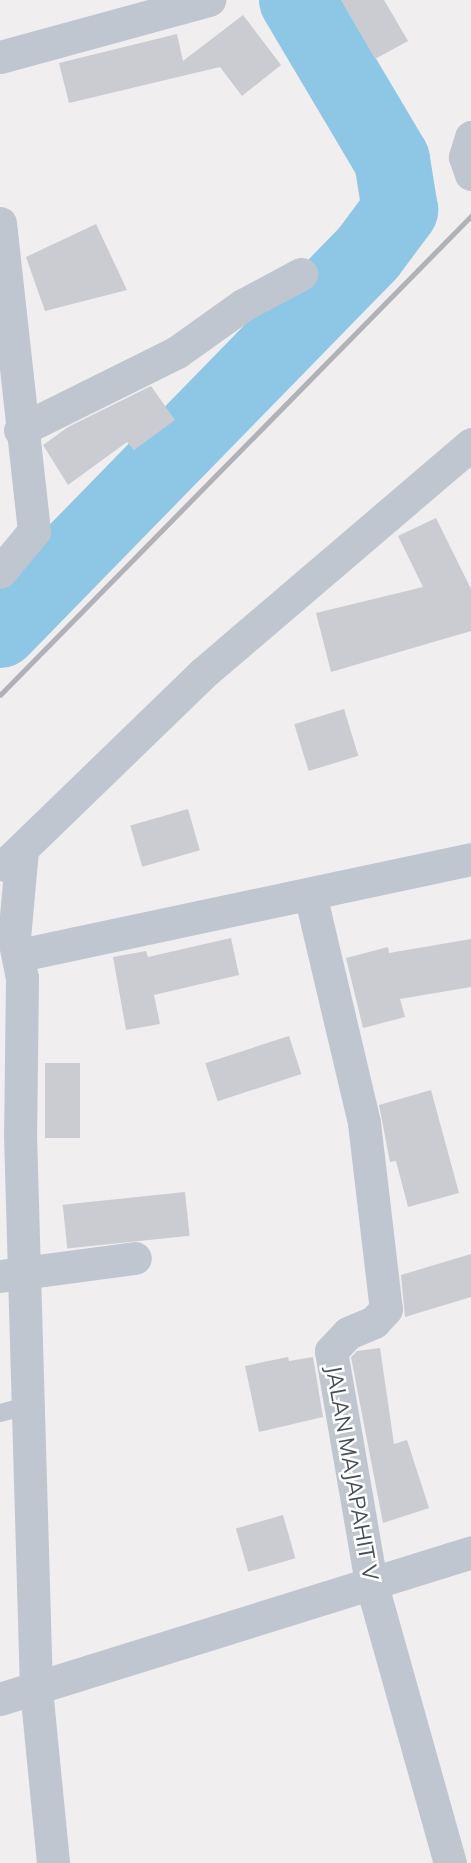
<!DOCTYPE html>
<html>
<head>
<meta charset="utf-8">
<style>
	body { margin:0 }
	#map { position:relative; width:471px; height:1863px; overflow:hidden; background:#f0eeee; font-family:Mulish,sans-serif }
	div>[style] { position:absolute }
	.river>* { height:76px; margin:-38px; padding:0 38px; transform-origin:38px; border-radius:38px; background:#8ec6e6 }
	.building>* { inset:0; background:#cbccd2; transform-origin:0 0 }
	.service>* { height:18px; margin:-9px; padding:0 9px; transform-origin:9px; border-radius:9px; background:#bfc6cf }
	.minor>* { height:33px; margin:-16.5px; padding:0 16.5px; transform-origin:16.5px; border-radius:16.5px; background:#bfc6cf }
	.rail>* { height:4.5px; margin:-2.25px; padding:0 2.25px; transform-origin:2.25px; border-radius:2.25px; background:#b0b2b8 }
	span { translate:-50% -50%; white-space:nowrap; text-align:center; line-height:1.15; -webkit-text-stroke:5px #fff; paint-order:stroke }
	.street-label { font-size:22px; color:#474e5a }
</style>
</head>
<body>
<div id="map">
	<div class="river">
		<div style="left:0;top:630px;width:527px;rotate:-45.69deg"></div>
		<div style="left:368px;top:253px;width:54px;rotate:-53.3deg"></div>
		<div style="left:400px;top:210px;width:51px;rotate:-99.1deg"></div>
		<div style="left:392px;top:160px;width:186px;rotate:-120.7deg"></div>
	</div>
	<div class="building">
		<div style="clip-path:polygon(341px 0,384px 0,408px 41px,375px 59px)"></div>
		<div style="clip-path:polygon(243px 15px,281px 65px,242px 96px,220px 67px,69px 103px,59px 63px,177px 34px,183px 61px)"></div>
		<div style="clip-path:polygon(96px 224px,127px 290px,45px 311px,26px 257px)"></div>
		<div style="clip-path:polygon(151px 386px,175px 420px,134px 450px,127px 442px,68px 485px,43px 445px,68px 427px)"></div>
		<div style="clip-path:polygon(436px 518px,471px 589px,471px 631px,331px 672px,316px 613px,423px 587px,398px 536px)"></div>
		<div style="left:344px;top:709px;width:49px;height:52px;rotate:73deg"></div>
		<div style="left:188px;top:809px;width:43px;height:60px;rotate:74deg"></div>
		<div style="clip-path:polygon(231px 938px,239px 975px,154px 995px,160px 1024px,126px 1030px,113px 957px,146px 951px,148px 957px)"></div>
		<div style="clip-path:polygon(471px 939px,471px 987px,400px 999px,405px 1017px,363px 1028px,346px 958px,388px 947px,389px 953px)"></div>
		<div style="left:289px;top:1036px;width:40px;height:88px;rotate:72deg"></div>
		<div style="left:45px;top:1063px;width:35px;height:75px"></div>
		<div style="clip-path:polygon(431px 1090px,459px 1193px,408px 1207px,396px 1161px,390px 1162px,379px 1105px)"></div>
		<div style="left:185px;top:1192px;width:44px;height:123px;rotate:84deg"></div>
		<div style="clip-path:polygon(471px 1254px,471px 1297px,405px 1317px,401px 1275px)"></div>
		<div style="clip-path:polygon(380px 1348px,394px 1444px,407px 1440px,429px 1508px,383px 1523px,351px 1357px,357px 1351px)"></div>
		<div style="clip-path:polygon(288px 1357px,289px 1361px,313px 1357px,323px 1417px,259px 1432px,245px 1366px)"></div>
		<div style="left:283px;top:1515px;width:45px;height:49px;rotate:74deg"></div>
	</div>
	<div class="service">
		<div style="left:0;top:1413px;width:30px;rotate:-15deg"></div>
	</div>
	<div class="minor">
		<div style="left:0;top:57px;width:217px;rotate:-15.3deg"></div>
		<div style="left:471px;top:137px;width:21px;rotate:107deg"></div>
		<div style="left:465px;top:157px;width:18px;rotate:71deg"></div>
		<div style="left:0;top:223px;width:310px;rotate:83.7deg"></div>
		<div style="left:34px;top:531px;width:53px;rotate:129.7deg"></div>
		<div style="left:20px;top:430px;width:175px;rotate:-26.4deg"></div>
		<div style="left:177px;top:352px;width:81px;rotate:-35.5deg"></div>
		<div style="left:243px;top:305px;width:66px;rotate:-28.1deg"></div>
		<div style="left:22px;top:850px;width:88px;rotate:95.2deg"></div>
		<div style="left:14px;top:938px;width:41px;rotate:78.7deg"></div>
		<div style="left:22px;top:978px;width:156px;rotate:90.7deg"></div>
		<div style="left:20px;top:1134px;width:555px;rotate:88.35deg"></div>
		<div style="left:36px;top:1689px;width:175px;rotate:84.4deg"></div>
		<div style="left:5px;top:865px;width:274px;rotate:-44.1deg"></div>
		<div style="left:202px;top:674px;width:354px;rotate:-40.5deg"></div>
		<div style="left:310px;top:894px;width:235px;rotate:76.7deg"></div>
		<div style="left:364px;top:1123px;width:187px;rotate:83.3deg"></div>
		<div style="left:386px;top:1309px;width:18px;rotate:133deg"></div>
		<div style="left:374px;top:1322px;width:28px;rotate:157deg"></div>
		<div style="left:348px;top:1333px;width:25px;rotate:133deg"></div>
		<div style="left:331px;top:1351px;width:234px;rotate:80.2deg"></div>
		<div style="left:371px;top:1582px;width:292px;rotate:74.3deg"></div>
		<div style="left:20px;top:955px;width:461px;rotate:-12deg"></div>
		<div style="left:0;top:1276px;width:136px;rotate:-7.6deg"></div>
		<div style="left:0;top:1699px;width:493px;rotate:-17.3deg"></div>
	</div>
	<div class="rail">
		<div style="left:0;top:695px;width:672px;rotate:-45.48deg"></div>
	</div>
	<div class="street-label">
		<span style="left:352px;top:1473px;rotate:80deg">JALAN MAJAPAHIT V</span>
	</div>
</div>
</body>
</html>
